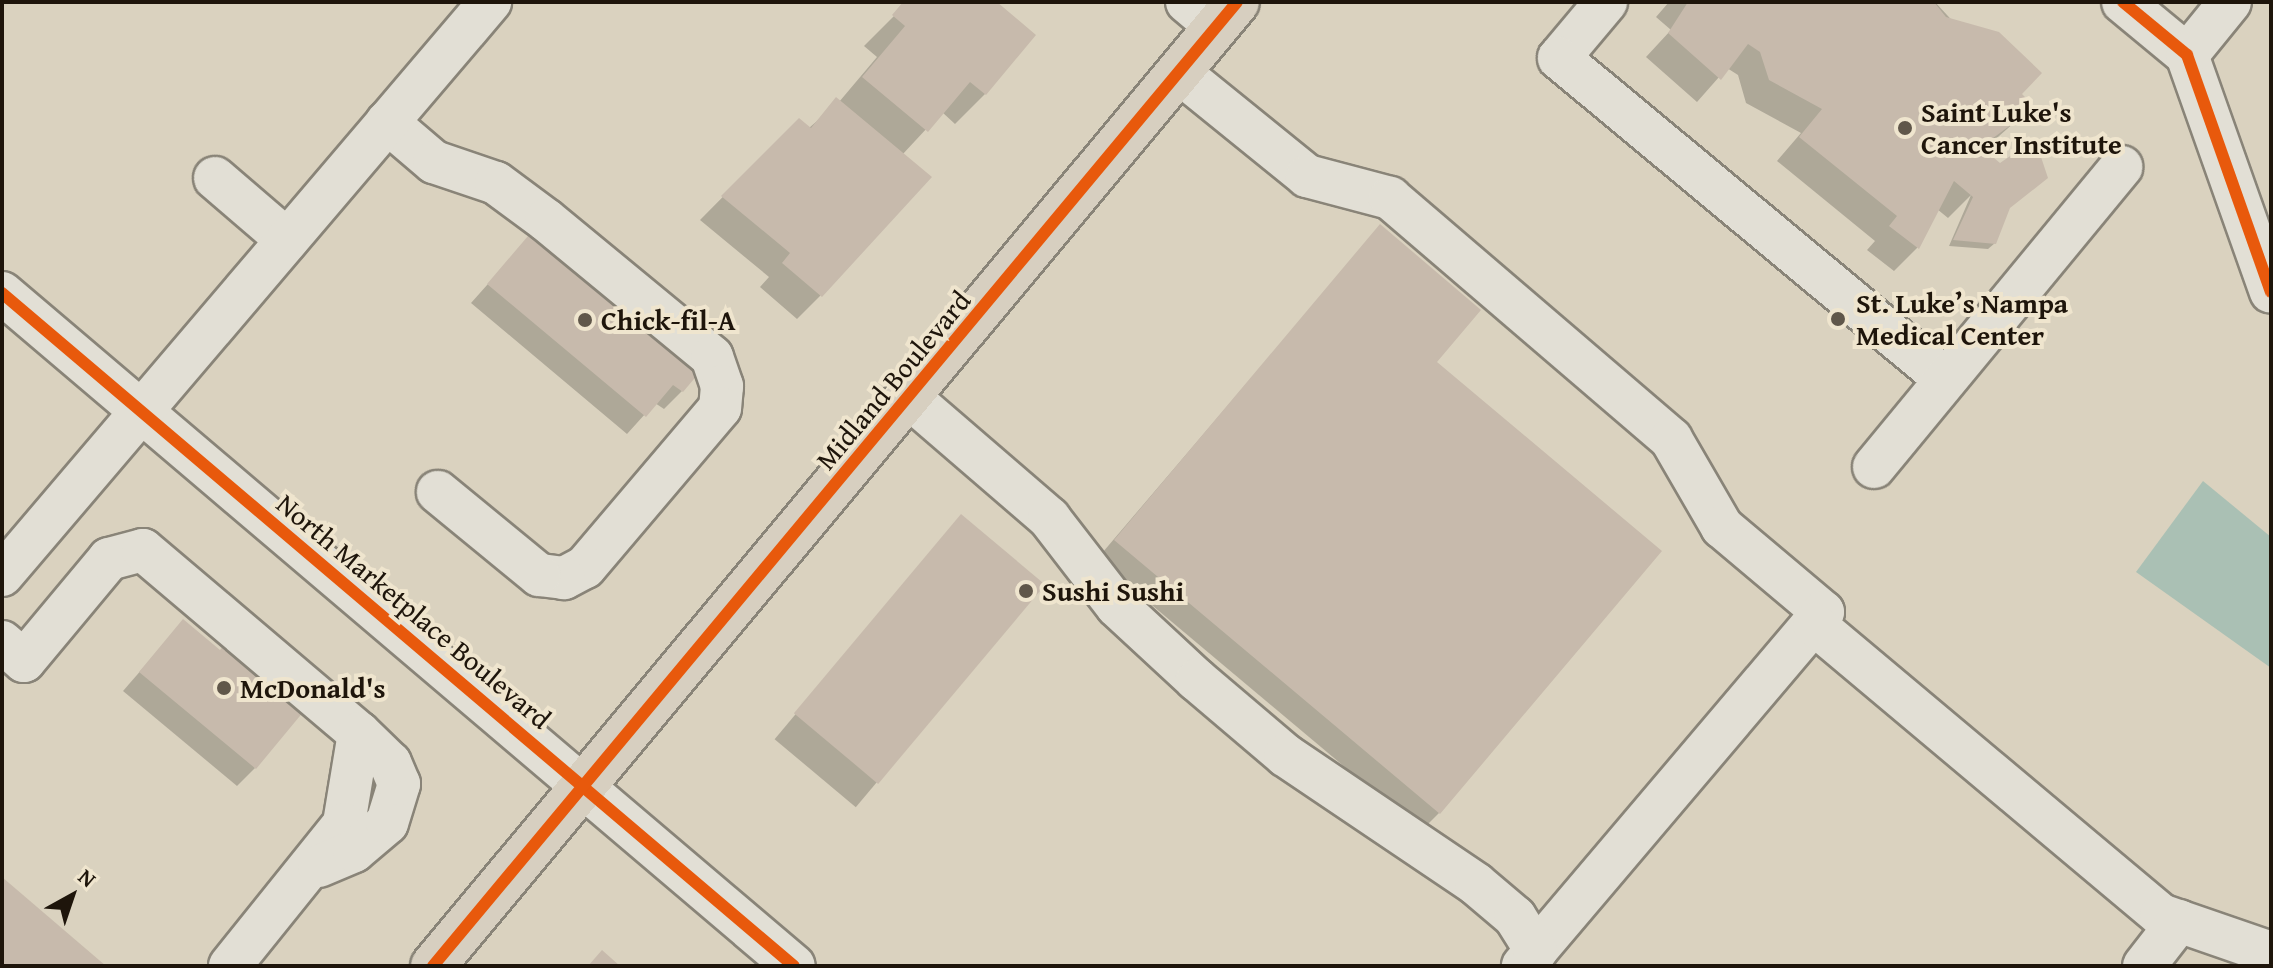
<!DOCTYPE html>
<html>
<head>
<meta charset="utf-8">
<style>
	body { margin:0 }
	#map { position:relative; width:2273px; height:968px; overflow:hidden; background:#dad2bf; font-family:"Gentium Book Plus",serif }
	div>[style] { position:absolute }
	.water>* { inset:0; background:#aac0b4 }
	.shadow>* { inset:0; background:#0003; transform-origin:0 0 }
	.building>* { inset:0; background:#c7baac; transform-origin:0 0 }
	.roads { filter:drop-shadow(2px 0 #898478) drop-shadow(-2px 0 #898478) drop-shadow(0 2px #898478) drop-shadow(0 -2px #898478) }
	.minor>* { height:42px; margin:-21px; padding:0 21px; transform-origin:21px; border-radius:21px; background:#e2dfd5 }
	.major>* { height:44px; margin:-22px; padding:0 22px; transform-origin:22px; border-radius:22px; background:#d7cfc0 }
	.cycleway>* { height:12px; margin:-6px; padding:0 6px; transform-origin:6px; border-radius:6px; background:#e8590c }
	.dots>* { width:22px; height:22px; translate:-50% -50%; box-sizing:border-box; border:4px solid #efe5ce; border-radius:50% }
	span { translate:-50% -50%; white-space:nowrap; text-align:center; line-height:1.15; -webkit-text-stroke:8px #efe5ce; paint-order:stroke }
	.poi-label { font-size:28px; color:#1e150b; font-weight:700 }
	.left { translate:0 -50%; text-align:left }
	.street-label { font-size:28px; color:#1e150b }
	.frame { position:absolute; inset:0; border:4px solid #1e150b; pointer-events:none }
	.north { position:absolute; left:32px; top:856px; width:80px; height:80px; -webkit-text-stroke:6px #efe5ce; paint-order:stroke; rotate:40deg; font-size:22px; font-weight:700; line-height:32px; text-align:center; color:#1e150b }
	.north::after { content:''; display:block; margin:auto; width:28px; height:36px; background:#1e150b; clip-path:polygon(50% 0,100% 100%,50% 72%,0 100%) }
</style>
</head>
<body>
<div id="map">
	<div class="water">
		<div style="clip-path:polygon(2203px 481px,2271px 537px,2271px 668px,2136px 572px)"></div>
	</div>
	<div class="shadow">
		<div style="clip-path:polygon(908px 2px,994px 2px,985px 94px,955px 124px,942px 112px,902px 155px,820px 296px,797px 319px,760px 287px,769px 277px,700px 220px,799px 120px,809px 128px,839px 102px,877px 57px,864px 46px)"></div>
		<div style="clip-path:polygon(1669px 2px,1935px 2px,2032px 107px,1982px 151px,1999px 166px,2034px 141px,1995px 243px,1988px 249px,1949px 246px,1971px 195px,1948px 218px,1937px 209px,1917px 248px,1894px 271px,1867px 250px,1875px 241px,1777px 161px,1801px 133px,1746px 103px,1738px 75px,1727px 68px,1697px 102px,1646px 57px,1671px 30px,1656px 17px)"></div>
		<div style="clip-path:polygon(1380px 227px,1435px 362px,1439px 813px,1421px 831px,1097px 559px)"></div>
		<div style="clip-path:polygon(528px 239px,682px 391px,664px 409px,655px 403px,627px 434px,471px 303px)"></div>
		<div style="left:961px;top:517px;width:106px;height:290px;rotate:40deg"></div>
		<div style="clip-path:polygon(183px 622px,255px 768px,237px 786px,123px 691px)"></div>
	</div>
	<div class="building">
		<div style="clip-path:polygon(903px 2px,997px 2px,1036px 35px,986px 95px,970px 82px,928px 132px,862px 77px,905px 26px,892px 15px)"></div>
		<div style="clip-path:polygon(1688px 2px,1934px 2px,1946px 17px,1999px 32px,2042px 73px,2022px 94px,2035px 107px,1981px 147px,2000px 163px,2035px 139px,2048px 178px,2010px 208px,1996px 244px,1953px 240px,1973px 197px,1954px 181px,1919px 249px,1889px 226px,1897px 216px,1799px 137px,1822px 109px,1769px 80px,1760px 52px,1748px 44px,1721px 80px,1668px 33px)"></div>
		<div style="clip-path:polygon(836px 97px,932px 177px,822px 297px,782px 263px,790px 253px,721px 196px,799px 118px,811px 128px)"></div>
		<div style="clip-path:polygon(1380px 224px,1481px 310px,1437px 362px,1662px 551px,1440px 814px,1114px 540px)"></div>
		<div style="clip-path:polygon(528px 236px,543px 248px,547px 242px,699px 373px,683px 392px,673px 385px,646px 417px,487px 284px)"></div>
		<div style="left:961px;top:514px;width:110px;height:260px;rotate:40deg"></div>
		<div style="clip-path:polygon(183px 619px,220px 650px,229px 639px,309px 705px,256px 769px,139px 672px)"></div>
		<div style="clip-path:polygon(2px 877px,106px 966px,2px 966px)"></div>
		<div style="clip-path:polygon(602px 950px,620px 966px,588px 966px)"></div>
	</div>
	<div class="roads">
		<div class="minor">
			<div style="left:1187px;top:2px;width:38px;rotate:40deg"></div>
			<div style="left:1606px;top:2px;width:73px;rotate:130deg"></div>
			<div style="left:1559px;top:58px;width:501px;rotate:39.73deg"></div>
			<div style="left:2123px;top:2px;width:83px;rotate:39.6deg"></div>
			<div style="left:2187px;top:55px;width:251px;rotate:70.5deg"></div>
			<div style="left:2187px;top:55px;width:68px;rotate:-50.9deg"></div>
			<div style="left:1180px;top:73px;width:164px;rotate:39deg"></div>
			<div style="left:1307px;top:176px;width:86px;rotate:14.8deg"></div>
			<div style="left:1390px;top:198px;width:370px;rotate:40.6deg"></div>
			<div style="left:1671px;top:439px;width:102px;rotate:59.9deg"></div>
			<div style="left:1722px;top:527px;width:132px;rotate:40.1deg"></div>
			<div style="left:1823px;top:612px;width:464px;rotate:130.3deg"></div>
			<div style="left:387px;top:122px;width:62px;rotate:40.4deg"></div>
			<div style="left:434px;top:162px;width:65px;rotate:18.7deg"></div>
			<div style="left:496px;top:183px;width:62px;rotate:36.5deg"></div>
			<div style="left:546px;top:220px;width:215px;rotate:39.5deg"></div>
			<div style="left:712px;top:357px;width:31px;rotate:71deg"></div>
			<div style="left:722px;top:386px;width:22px;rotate:95deg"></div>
			<div style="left:720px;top:408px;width:209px;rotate:130.3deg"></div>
			<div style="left:585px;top:567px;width:24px;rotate:152deg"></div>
			<div style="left:564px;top:578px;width:25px;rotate:-173deg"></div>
			<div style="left:539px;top:575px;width:131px;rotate:-140.6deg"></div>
			<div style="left:215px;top:178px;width:95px;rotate:40.7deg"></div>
			<div style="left:2px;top:293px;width:1039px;rotate:40.36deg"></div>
			<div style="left:910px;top:398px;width:184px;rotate:40.8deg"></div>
			<div style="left:1049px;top:518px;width:111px;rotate:52.3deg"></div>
			<div style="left:1117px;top:606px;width:109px;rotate:42.8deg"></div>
			<div style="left:1197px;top:680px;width:116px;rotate:40.4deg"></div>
			<div style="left:1285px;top:755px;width:230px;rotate:34deg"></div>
			<div style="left:1476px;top:884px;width:51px;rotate:40.2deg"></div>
			<div style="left:1515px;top:917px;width:40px;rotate:58deg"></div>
			<div style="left:1874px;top:467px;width:389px;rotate:-50.5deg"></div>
			<div style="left:2px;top:575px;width:753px;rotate:-49.58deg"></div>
			<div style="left:1814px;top:624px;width:453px;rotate:40deg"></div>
			<div style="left:2161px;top:915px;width:116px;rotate:19.1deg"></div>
			<div style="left:2px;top:642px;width:29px;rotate:41deg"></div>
			<div style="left:24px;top:661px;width:133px;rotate:-50.2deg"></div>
			<div style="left:109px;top:559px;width:35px;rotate:-15deg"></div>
			<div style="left:143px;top:550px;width:283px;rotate:40.3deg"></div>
			<div style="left:359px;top:733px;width:92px;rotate:99.4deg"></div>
			<div style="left:344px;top:824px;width:182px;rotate:128.8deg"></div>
			<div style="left:319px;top:866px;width:38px;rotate:-23deg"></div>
			<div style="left:354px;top:851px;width:43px;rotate:-40.3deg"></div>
			<div style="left:387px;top:823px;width:41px;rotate:-72.9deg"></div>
			<div style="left:399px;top:784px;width:23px;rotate:-113deg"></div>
			<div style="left:390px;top:763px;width:43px;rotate:-135.9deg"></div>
			<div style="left:2144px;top:966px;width:57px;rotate:-52.1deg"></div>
		</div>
		<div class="major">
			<div style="left:433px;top:966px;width:1255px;rotate:-50.17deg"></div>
		</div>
	</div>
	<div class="cycleway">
		<div style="left:2123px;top:2px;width:83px;rotate:39.6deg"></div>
		<div style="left:2187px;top:55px;width:251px;rotate:70.5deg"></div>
		<div style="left:2px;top:293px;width:1039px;rotate:40.36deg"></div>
		<div style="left:433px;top:966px;width:1255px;rotate:-50.17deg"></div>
	</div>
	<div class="dots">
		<div style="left:1905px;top:128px;background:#60574a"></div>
		<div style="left:1838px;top:319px;background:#60574a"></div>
		<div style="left:585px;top:320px;background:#60574a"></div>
		<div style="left:1026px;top:591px;background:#60574a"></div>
		<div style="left:224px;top:688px;background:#60574a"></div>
	</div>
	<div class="poi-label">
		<span class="left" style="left:1921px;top:128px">Saint Luke's<br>Cancer Institute</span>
		<span class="left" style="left:1856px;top:319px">St. Luke’s Nampa<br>Medical Center</span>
		<span class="left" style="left:601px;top:320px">Chick-fil-A</span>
		<span class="left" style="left:1042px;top:591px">Sushi Sushi</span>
		<span class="left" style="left:240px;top:688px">McDonald's</span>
	</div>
	<div class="street-label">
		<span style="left:893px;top:380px;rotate:-50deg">Midland Boulevard</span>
		<span style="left:414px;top:611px;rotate:40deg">North Marketplace Boulevard</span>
	</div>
	<div class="frame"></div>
	<div class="north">N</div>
</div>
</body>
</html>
